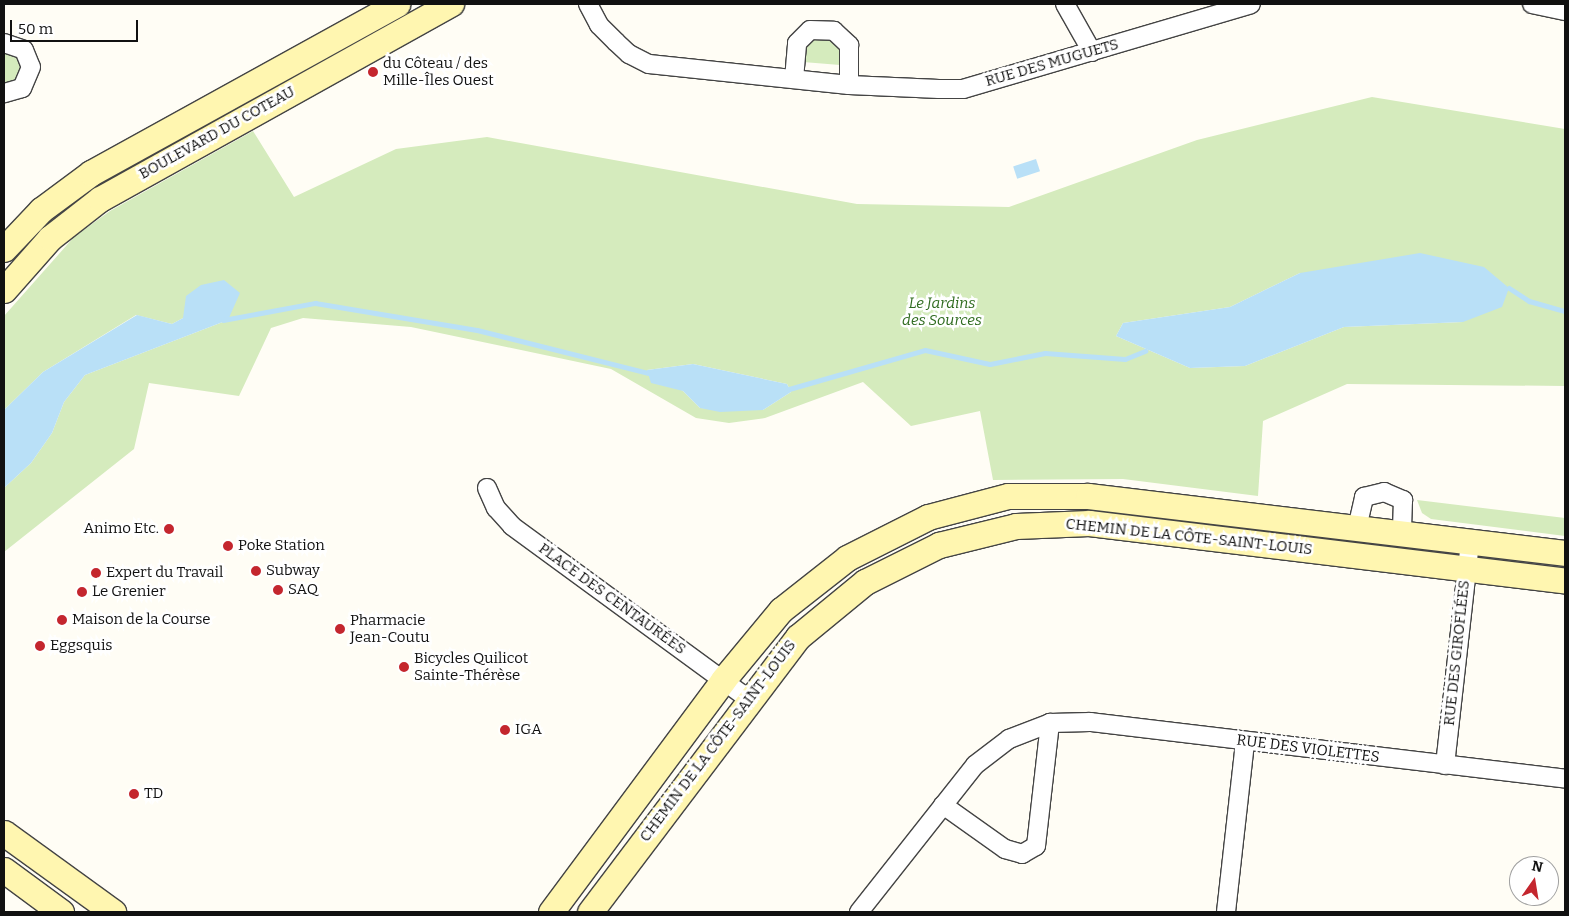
<!DOCTYPE html>
<html>
<head>
<meta charset="utf-8">
<style>
	body { margin:0 }
	#map { position:relative; width:1569px; height:916px; overflow:hidden; background:#fffdf5; font-family:Bitter,serif }
	div>[style] { position:absolute }
	.green>* { inset:0; background:#d5ebbd }
	.water>* { inset:0; background:#b9e0f7; transform-origin:0 0 }
	.stream>* { height:5px; margin:-2.5px; padding:0 2.5px; transform-origin:2.5px; border-radius:2.5px; background:#b9e0f7 }
	.roads { filter:drop-shadow(1px 0 #444) drop-shadow(-1px 0 #444) drop-shadow(0 1px #444) drop-shadow(0 -1px #444) }
	.street>* { height:18px; margin:-9px; padding:0 9px; transform-origin:9px; border-radius:9px; background:#fff }
	.secondary>* { height:25px; margin:-12.5px; padding:0 12.5px; transform-origin:12.5px; border-radius:12.5px; background:#fff6b0 }
	.dots>* { width:14px; height:14px; translate:-50% -50%; box-sizing:border-box; border:2px solid #fff; border-radius:50% }
	span { translate:-50% -50%; white-space:nowrap; text-align:center; line-height:1.15; -webkit-text-stroke:5px #fff; paint-order:stroke }
	.poi-label { font-size:15px; color:#111 }
	.left { translate:0 -50%; text-align:left }
	.right { translate:-100% -50%; text-align:right }
	.street-label { font-size:15px; color:#111 }
	.park-label { font-size:15px; color:#2f6b1f; font-style:italic }
	.frame { position:absolute; inset:0; border:5px solid #111; pointer-events:none }
	.north { position:absolute; left:1509px; top:856px; width:50px; height:50px; box-sizing:border-box; background:#fff; border:1px solid #a0a0a0; border-radius:50%; rotate:13deg; font-size:14px; font-weight:700; line-height:20px; text-align:center; color:#111 }
	.north::after { content:''; display:block; margin:auto; width:18px; height:22px; background:#c4262e; clip-path:polygon(50% 0,100% 100%,50% 72%,0 100%) }
	.scale { position:absolute; left:10px; top:20px; width:128px; height:22px; box-sizing:border-box; border:2px solid #111; border-top:0; padding-left:6px; font-size:15px; line-height:18px; white-space:nowrap; color:#111; -webkit-text-stroke:4px #fff; paint-order:stroke }
</style>
</head>
<body>
<div id="map">
	<div class="green">
		<div style="clip-path:polygon(815px 39px,830px 40px,841px 49px,840px 65px,803px 62px,804px 49px)"></div>
		<div style="clip-path:polygon(4px 49px,12px 49px,25px 62px,20px 81px,4px 86px)"></div>
		<div style="clip-path:polygon(evenodd,1372px 97px,1565px 129px,1565px 386px,1347px 384px,1263px 421px,1258px 496px,1123px 479px,993px 480px,980px 411px,911px 426px,863px 382px,765px 418px,729px 423px,696px 418px,611px 369px,411px 327px,303px 318px,271px 328px,239px 396px,149px 383px,134px 449px,4px 552px,4px 488px,31px 463px,52px 433px,64px 402px,85px 375px,228px 320px,183px 318px,172px 324px,136px 315px,43px 372px,4px 410px,4px 316px,74px 237px,110px 211px,253px 131px,294px 197px,396px 149px,487px 137px,857px 204px,1009px 207px,1197px 140px,1372px 97px,1300px 273px,1463px 322px,1344px 327px,1245px 366px,1190px 368px,1116px 336px,1123px 323px,1230px 307px,1300px 273px,1372px 97px,693px 364px,787px 384px,791px 392px,763px 410px,700px 408px,683px 391px,647px 370px,693px 364px)"></div>
		<div style="clip-path:polygon(1417px 500px,1565px 518px,1565px 536px,1431px 519px,1422px 513px)"></div>
	</div>
	<div class="water">
		<div style="left:1036px;top:159px;width:13px;height:24px;rotate:72deg"></div>
		<div style="clip-path:polygon(1420px 253px,1484px 267px,1509px 288px,1502px 307px,1463px 322px,1344px 327px,1245px 366px,1190px 368px,1116px 336px,1123px 323px,1230px 307px,1300px 273px)"></div>
		<div style="clip-path:polygon(224px 280px,240px 293px,228px 320px,85px 375px,64px 402px,52px 433px,31px 463px,4px 488px,4px 410px,43px 372px,137px 315px,172px 324px,183px 318px,186px 296px,201px 285px)"></div>
		<div style="clip-path:polygon(693px 364px,787px 384px,791px 392px,763px 410px,720px 412px,700px 408px,683px 391px,651px 383px,647px 370px)"></div>
	</div>
	<div class="stream">
		<div style="left:1509px;top:288px;width:24px;rotate:33deg"></div>
		<div style="left:1529px;top:301px;width:37px;rotate:16deg"></div>
		<div style="left:223px;top:320px;width:94px;rotate:-10.5deg"></div>
		<div style="left:315px;top:303px;width:164px;rotate:9.5deg"></div>
		<div style="left:477px;top:330px;width:176px;rotate:14.1deg"></div>
		<div style="left:789px;top:389px;width:141px;rotate:-16deg"></div>
		<div style="left:925px;top:350px;width:66px;rotate:12.2deg"></div>
		<div style="left:990px;top:364px;width:56px;rotate:-11.3deg"></div>
		<div style="left:1045px;top:353px;width:80px;rotate:4.3deg"></div>
		<div style="left:1125px;top:359px;width:22px;rotate:-22deg"></div>
	</div>
	<div class="roads">
		<div class="street">
			<div style="left:588px;top:4px;width:24px;rotate:62deg"></div>
			<div style="left:599px;top:25px;width:24px;rotate:45deg"></div>
			<div style="left:616px;top:42px;width:18px;rotate:43deg"></div>
			<div style="left:629px;top:54px;width:22px;rotate:27deg"></div>
			<div style="left:649px;top:64px;width:201px;rotate:6deg"></div>
			<div style="left:849px;top:85px;width:90px;rotate:2.5deg"></div>
			<div style="left:939px;top:89px;width:24px"></div>
			<div style="left:963px;top:89px;width:300px;rotate:-16.4deg"></div>
			<div style="left:1065px;top:4px;width:55px;rotate:60.6deg"></div>
			<div style="left:1532px;top:4px;width:34px;rotate:12deg"></div>
			<div style="left:4px;top:43px;width:21px;rotate:19deg"></div>
			<div style="left:24px;top:50px;width:18px;rotate:68deg"></div>
			<div style="left:31px;top:67px;width:23px;rotate:113deg"></div>
			<div style="left:22px;top:88px;width:19px;rotate:164deg"></div>
			<div style="left:794px;top:79px;width:36px;rotate:-85deg"></div>
			<div style="left:797px;top:43px;width:18px;rotate:-45deg"></div>
			<div style="left:810px;top:30px;width:24px;rotate:2deg"></div>
			<div style="left:834px;top:31px;width:21px;rotate:43deg"></div>
			<div style="left:849px;top:45px;width:40px;rotate:90deg"></div>
			<div style="left:487px;top:488px;width:22px;rotate:66deg"></div>
			<div style="left:496px;top:508px;width:24px;rotate:48deg"></div>
			<div style="left:512px;top:526px;width:293px;rotate:36.2deg"></div>
			<div style="left:1357px;top:528px;width:32px;rotate:-77deg"></div>
			<div style="left:1364px;top:497px;width:21px;rotate:-14deg"></div>
			<div style="left:1384px;top:492px;width:21px;rotate:23deg"></div>
			<div style="left:1403px;top:500px;width:33px;rotate:92deg"></div>
			<div style="left:1445px;top:765px;width:225px;rotate:-83.6deg"></div>
			<div style="left:943px;top:805px;width:76px;rotate:35.4deg"></div>
			<div style="left:1005px;top:849px;width:18px;rotate:16deg"></div>
			<div style="left:1022px;top:854px;width:16px;rotate:-30deg"></div>
			<div style="left:1036px;top:846px;width:124px;rotate:-83.5deg"></div>
			<div style="left:859px;top:912px;width:187px;rotate:-51.7deg"></div>
			<div style="left:975px;top:765px;width:43px;rotate:-37.4deg"></div>
			<div style="left:1009px;top:739px;width:44px;rotate:-21.3deg"></div>
			<div style="left:1050px;top:723px;width:40px;rotate:-1.4deg"></div>
			<div style="left:1090px;top:722px;width:478px;rotate:6.8deg"></div>
			<div style="left:1226px;top:912px;width:171px;rotate:-83.6deg"></div>
		</div>
		<div class="secondary">
			<div style="left:4px;top:249px;width:54px;rotate:-46.5deg"></div>
			<div style="left:41px;top:210px;width:62px;rotate:-36.5deg"></div>
			<div style="left:91px;top:173px;width:350px;rotate:-28.9deg"></div>
			<div style="left:4px;top:290px;width:69px;rotate:-48.5deg"></div>
			<div style="left:50px;top:238px;width:63px;rotate:-38deg"></div>
			<div style="left:100px;top:199px;width:402px;rotate:-29.1deg"></div>
			<div style="left:4px;top:833px;width:135px;rotate:35.9deg"></div>
			<div style="left:4px;top:870px;width:71px;rotate:36.4deg"></div>
			<div style="left:551px;top:912px;width:289px;rotate:-53.4deg"></div>
			<div style="left:723px;top:680px;width:91px;rotate:-50.4deg"></div>
			<div style="left:781px;top:610px;width:84px;rotate:-38.2deg"></div>
			<div style="left:847px;top:558px;width:91px;rotate:-26.8deg"></div>
			<div style="left:928px;top:517px;width:83px;rotate:-14.7deg"></div>
			<div style="left:1008px;top:496px;width:80px"></div>
			<div style="left:1088px;top:496px;width:480px;rotate:6.8deg"></div>
			<div style="left:590px;top:912px;width:345px;rotate:-52.9deg"></div>
			<div style="left:798px;top:637px;width:87px;rotate:-39.4deg"></div>
			<div style="left:865px;top:582px;width:83px;rotate:-26.6deg"></div>
			<div style="left:939px;top:545px;width:79px;rotate:-13.9deg"></div>
			<div style="left:1016px;top:526px;width:73px;rotate:-2.4deg"></div>
			<div style="left:1089px;top:523px;width:480px;rotate:6.9deg"></div>
		</div>
	</div>
	<div class="dots">
		<div style="left:373px;top:72px;background:#c4262e"></div>
		<div style="left:169px;top:529px;background:#c4262e"></div>
		<div style="left:228px;top:546px;background:#c4262e"></div>
		<div style="left:256px;top:571px;background:#c4262e"></div>
		<div style="left:96px;top:573px;background:#c4262e"></div>
		<div style="left:278px;top:590px;background:#c4262e"></div>
		<div style="left:82px;top:592px;background:#c4262e"></div>
		<div style="left:62px;top:620px;background:#c4262e"></div>
		<div style="left:340px;top:629px;background:#c4262e"></div>
		<div style="left:40px;top:646px;background:#c4262e"></div>
		<div style="left:404px;top:667px;background:#c4262e"></div>
		<div style="left:505px;top:730px;background:#c4262e"></div>
		<div style="left:134px;top:794px;background:#c4262e"></div>
	</div>
	<div class="poi-label">
		<span class="left" style="left:383px;top:72px">du Côteau / des<br>Mille-Îles Ouest</span>
		<span class="right" style="left:159px;top:529px">Animo Etc.</span>
		<span class="left" style="left:238px;top:546px">Poke Station</span>
		<span class="left" style="left:266px;top:571px">Subway</span>
		<span class="left" style="left:106px;top:573px">Expert du Travail</span>
		<span class="left" style="left:288px;top:590px">SAQ</span>
		<span class="left" style="left:92px;top:592px">Le Grenier</span>
		<span class="left" style="left:72px;top:620px">Maison de la Course</span>
		<span class="left" style="left:350px;top:629px">Pharmacie<br>Jean-Coutu</span>
		<span class="left" style="left:50px;top:646px">Eggsquis</span>
		<span class="left" style="left:414px;top:667px">Bicycles Quilicot<br>Sainte-Thérèse</span>
		<span class="left" style="left:515px;top:730px">IGA</span>
		<span class="left" style="left:144px;top:794px">TD</span>
	</div>
	<div class="street-label">
		<span style="left:1052px;top:63px;rotate:-16deg">RUE DES MUGUETS</span>
		<span style="left:217px;top:133px;rotate:-29deg">BOULEVARD DU COTEAU</span>
		<span style="left:1189px;top:537px;rotate:6deg">CHEMIN DE LA CÔTE-SAINT-LOUIS</span>
		<span style="left:612px;top:599px;rotate:36deg">PLACE DES CENTAURÉES</span>
		<span style="left:1457px;top:653px;rotate:-84deg">RUE DES GIROFLÉES</span>
		<span style="left:718px;top:741px;rotate:-53deg">CHEMIN DE LA CÔTE-SAINT-LOUIS</span>
		<span style="left:1308px;top:749px;rotate:7deg">RUE DES VIOLETTES</span>
	</div>
	<div class="park-label">
		<span style="left:942px;top:312px">Le Jardins<br>des Sources</span>
	</div>
	<div class="frame"></div>
	<div class="north">N</div>
	<div class="scale">50 m</div>
</div>
</body>
</html>
